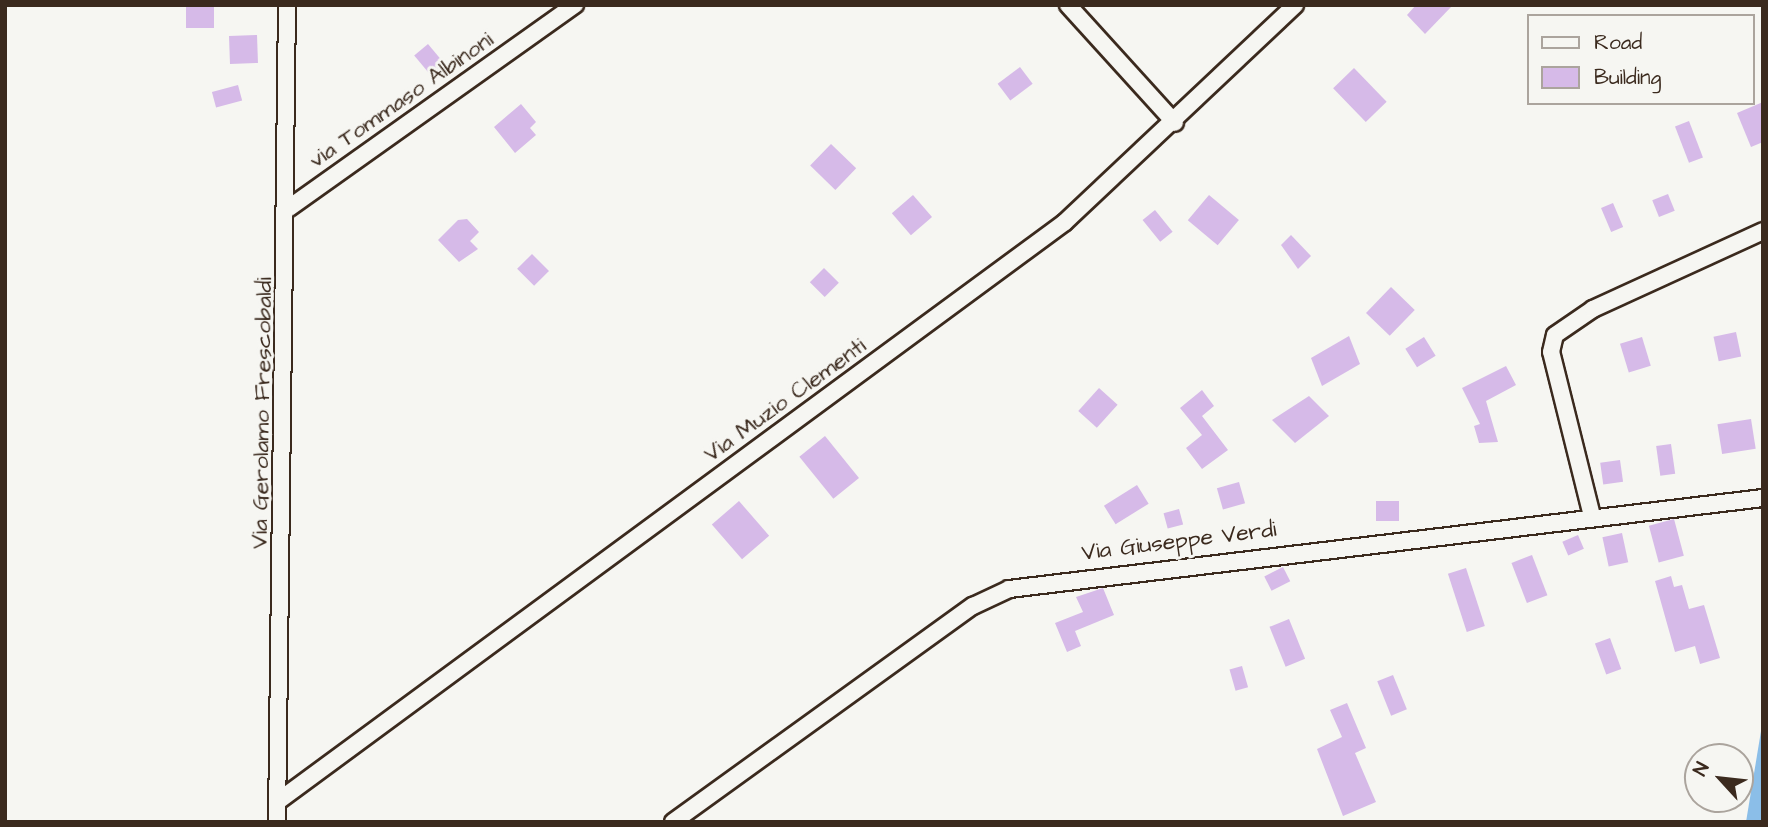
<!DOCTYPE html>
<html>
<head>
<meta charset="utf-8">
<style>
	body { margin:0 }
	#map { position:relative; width:1768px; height:827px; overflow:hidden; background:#f6f6f2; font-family:"Architects Daughter",sans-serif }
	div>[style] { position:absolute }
	.water>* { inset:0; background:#8bbee8 }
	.building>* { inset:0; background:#d6bae8; transform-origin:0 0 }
	.roads { filter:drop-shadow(2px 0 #3b2a1e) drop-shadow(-2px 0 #3b2a1e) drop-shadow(0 2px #3b2a1e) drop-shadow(0 -2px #3b2a1e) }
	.minor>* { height:16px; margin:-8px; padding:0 8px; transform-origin:8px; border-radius:8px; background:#f6f6f2 }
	span { translate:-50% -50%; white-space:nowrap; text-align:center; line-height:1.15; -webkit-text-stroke:6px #f6f6f2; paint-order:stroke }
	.street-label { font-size:23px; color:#3b2a1e }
	.frame { position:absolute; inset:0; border:7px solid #3b2a1e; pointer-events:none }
	.legend { position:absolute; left:1527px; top:14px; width:228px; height:91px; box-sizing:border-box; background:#f6f6f2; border:2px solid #aba49d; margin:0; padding:9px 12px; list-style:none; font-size:21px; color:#3b2a1e }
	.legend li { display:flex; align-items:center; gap:14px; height:35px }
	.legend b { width:35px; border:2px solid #aba49d }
	.north { position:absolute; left:1684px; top:743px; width:70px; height:70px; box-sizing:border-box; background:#f6f6f2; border:2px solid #aba49d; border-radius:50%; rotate:297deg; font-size:19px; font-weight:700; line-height:28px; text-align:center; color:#3b2a1e }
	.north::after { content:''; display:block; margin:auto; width:24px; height:32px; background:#3b2a1e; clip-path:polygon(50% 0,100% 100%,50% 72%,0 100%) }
</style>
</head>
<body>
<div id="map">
	<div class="water">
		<div style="clip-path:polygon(1763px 719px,1763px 822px,1746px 822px)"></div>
	</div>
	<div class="building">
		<div style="left:186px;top:5px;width:28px;height:23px"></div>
		<div style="clip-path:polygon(1416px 5px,1453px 5px,1425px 34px,1407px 15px)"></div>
		<div style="left:257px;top:35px;width:28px;height:28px;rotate:88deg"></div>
		<div style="left:428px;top:44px;width:26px;height:18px;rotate:50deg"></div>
		<div style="left:1020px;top:67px;width:21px;height:28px;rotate:53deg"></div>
		<div style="left:1354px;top:68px;width:47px;height:29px;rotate:46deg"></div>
		<div style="left:238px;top:85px;width:16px;height:27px;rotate:75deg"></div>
		<div style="clip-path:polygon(1763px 102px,1763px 142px,1751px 147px,1737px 113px)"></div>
		<div style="clip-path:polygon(521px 104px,536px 122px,530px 128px,536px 135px,515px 153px,494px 127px)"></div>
		<div style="left:1689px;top:121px;width:39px;height:15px;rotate:69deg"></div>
		<div style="left:831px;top:144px;width:35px;height:30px;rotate:44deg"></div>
		<div style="left:1668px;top:194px;width:18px;height:17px;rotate:68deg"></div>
		<div style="left:913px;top:195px;width:29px;height:28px;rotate:49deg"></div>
		<div style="left:1209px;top:195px;width:39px;height:33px;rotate:40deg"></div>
		<div style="left:1613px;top:203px;width:26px;height:13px;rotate:67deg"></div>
		<div style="left:1155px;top:210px;width:28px;height:16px;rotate:51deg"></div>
		<div style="clip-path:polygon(467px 219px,479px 232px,470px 241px,478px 249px,459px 262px,438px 240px,458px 220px)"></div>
		<div style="clip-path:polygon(1291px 235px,1311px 256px,1298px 269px,1281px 245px)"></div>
		<div style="left:532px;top:254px;width:24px;height:21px;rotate:45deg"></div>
		<div style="left:824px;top:268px;width:21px;height:20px;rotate:45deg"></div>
		<div style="left:1391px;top:287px;width:33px;height:36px;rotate:44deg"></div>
		<div style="left:1736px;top:332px;width:25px;height:23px;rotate:78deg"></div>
		<div style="clip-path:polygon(1349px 336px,1360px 364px,1322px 386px,1311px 358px)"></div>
		<div style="left:1424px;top:337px;width:22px;height:22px;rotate:58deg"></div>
		<div style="left:1642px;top:337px;width:30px;height:23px;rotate:73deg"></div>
		<div style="clip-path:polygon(1506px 366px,1516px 385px,1486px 401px,1498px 442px,1479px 443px,1474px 426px,1480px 424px,1462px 388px)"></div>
		<div style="left:1099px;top:388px;width:25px;height:31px;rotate:42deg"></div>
		<div style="clip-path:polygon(1202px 390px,1214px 406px,1202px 416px,1228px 450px,1202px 469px,1186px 448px,1202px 435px,1180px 408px)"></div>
		<div style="clip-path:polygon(1309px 396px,1329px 416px,1295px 443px,1272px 420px)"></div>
		<div style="left:1751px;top:419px;width:30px;height:34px;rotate:81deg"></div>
		<div style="left:825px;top:436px;width:54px;height:33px;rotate:51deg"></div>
		<div style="left:1671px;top:444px;width:30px;height:15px;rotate:82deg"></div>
		<div style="left:1620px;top:460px;width:22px;height:20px;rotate:82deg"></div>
		<div style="left:1239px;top:482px;width:22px;height:23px;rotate:74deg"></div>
		<div style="left:1137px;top:485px;width:22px;height:39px;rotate:58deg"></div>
		<div style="left:739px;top:501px;width:46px;height:36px;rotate:49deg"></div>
		<div style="left:1376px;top:501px;width:23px;height:20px"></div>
		<div style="left:1179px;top:509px;width:16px;height:16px;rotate:75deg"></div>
		<div style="left:1674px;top:519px;width:38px;height:26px;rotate:75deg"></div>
		<div style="left:1622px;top:533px;width:30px;height:20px;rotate:78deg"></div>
		<div style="left:1578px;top:535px;width:15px;height:17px;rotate:67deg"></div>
		<div style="left:1532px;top:555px;width:43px;height:22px;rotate:69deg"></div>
		<div style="left:1283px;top:567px;width:16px;height:21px;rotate:63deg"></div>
		<div style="left:1466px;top:568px;width:61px;height:19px;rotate:72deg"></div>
		<div style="clip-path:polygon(1671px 576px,1674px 587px,1682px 585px,1689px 609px,1704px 605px,1720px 658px,1700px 664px,1695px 646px,1675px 652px,1655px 581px)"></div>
		<div style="clip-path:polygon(1103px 588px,1114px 615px,1075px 631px,1081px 646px,1067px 652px,1055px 623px,1083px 612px,1076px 597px)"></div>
		<div style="left:1289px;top:619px;width:43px;height:21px;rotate:68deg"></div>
		<div style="left:1610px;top:638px;width:33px;height:16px;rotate:70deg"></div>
		<div style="left:1242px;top:666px;width:22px;height:13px;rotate:74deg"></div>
		<div style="left:1393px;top:675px;width:37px;height:17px;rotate:68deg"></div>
		<div style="clip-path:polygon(1347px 703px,1366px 748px,1355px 753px,1376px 802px,1343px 816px,1317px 749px,1342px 737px,1330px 710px)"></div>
	</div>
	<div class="roads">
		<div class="minor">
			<div style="left:1068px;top:5px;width:159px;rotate:47.8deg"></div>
			<div style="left:289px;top:208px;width:351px;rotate:-35.4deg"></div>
			<div style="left:1592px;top:516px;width:169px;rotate:-104deg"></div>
			<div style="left:1551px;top:352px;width:17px;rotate:-77deg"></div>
			<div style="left:1555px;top:335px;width:46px;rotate:-34.4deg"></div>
			<div style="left:1593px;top:309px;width:187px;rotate:-24.6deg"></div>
			<div style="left:277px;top:802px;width:978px;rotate:-36.35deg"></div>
			<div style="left:1065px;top:222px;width:316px;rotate:-43.3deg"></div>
			<div style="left:277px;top:822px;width:817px;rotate:-89.3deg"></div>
			<div style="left:673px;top:822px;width:370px;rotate:-35.8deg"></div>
			<div style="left:973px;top:606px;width:40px;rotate:-25deg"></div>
			<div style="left:1009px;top:589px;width:759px;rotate:-6.88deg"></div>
		</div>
	</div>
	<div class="street-label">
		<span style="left:401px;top:100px;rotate:-35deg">via Tommaso Albinoni</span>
		<span style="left:785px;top:400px;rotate:-36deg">Via Muzio Clementi</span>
		<span style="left:262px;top:413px;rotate:-89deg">Via Gerolamo Frescobaldi</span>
		<span style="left:1179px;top:541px;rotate:-7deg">Via Giuseppe Verdi</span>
	</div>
	<div class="frame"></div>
	<ul class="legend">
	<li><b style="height:9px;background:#f6f6f2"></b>Road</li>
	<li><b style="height:19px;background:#d6bae8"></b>Building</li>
	</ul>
	<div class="north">N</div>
</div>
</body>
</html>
